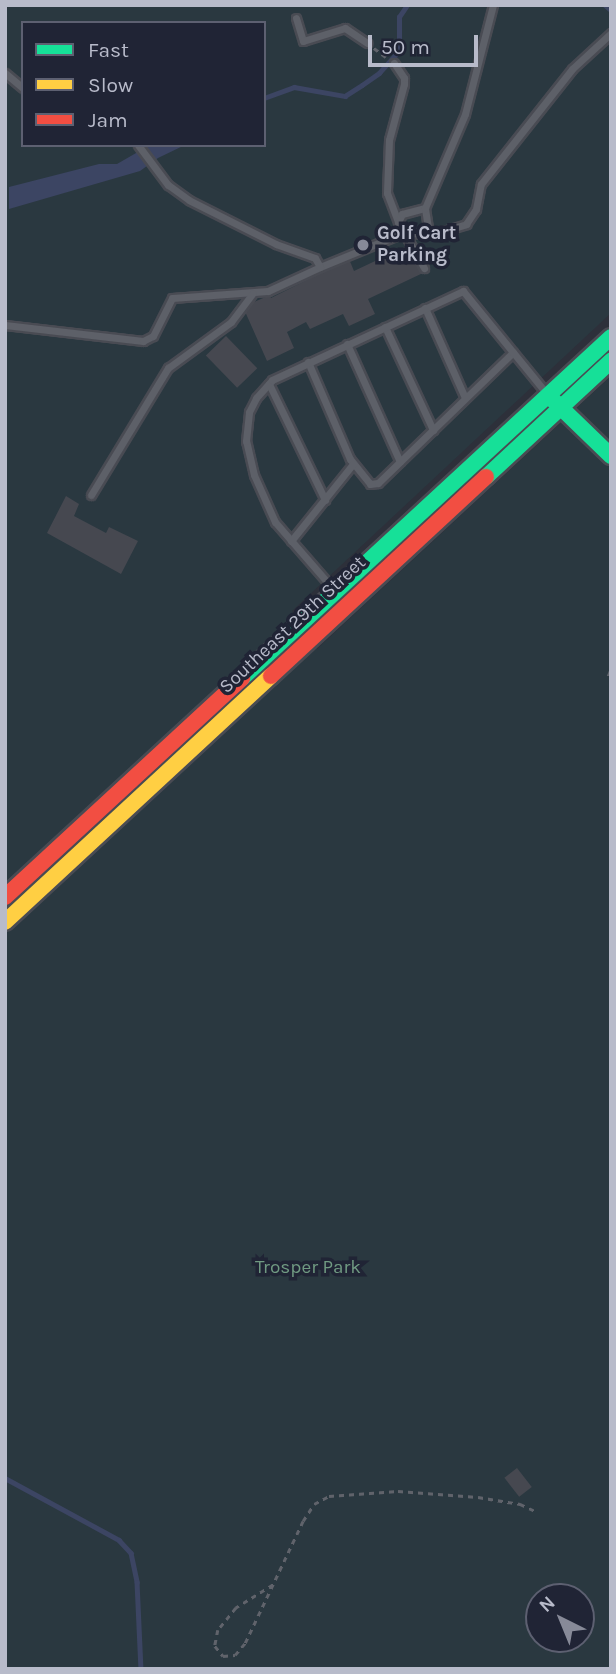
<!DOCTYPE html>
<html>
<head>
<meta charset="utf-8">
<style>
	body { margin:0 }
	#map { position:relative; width:616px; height:1674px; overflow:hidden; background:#2d303a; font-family:Karla,sans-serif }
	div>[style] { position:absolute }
	.green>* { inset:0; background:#2a3840 }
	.water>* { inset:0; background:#3c4563 }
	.stream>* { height:4.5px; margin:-2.25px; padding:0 2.25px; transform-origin:2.25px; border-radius:2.25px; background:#3c4563 }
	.building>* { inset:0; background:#464850; transform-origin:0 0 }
	.path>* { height:2.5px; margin-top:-1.25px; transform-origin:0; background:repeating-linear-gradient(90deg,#60636b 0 5px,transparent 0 10px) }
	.roads { filter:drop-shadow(2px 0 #494b53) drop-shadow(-2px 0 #494b53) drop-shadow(0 2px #494b53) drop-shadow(0 -2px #494b53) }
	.lane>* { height:7px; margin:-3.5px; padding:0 3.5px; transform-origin:3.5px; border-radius:3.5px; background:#5d6068 }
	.fast>* { height:16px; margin:-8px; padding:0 8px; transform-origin:8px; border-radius:8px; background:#16e098 }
	.slow>* { height:16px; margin:-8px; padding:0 8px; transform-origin:8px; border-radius:8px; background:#ffcf43 }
	.jam>* { height:16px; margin:-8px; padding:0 8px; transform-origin:8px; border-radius:8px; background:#f24e42 }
	.dots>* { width:19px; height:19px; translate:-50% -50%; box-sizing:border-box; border:4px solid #202435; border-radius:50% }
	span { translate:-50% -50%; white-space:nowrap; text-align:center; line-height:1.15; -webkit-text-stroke:7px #202435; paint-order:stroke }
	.poi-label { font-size:19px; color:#b8bbca; font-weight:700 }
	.left { translate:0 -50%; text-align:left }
	.street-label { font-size:19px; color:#b8bbca }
	.park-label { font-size:19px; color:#709a82 }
	.frame { position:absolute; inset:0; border:7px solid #b8bbca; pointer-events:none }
	.legend { position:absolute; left:21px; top:21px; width:245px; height:126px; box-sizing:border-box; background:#202435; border:2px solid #5d6071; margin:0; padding:9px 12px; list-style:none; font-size:21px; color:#b8bbca }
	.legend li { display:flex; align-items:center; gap:14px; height:35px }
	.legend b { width:35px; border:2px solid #5d6071 }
	.north { position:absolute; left:525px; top:1583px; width:70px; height:70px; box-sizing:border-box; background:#202435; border:2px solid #5d6071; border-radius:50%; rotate:317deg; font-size:19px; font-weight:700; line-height:28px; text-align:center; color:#b8bbca }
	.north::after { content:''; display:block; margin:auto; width:24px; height:32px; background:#878a98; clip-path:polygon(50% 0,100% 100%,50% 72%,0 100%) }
	.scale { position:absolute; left:368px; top:35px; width:110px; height:32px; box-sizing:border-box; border:4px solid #b8bbca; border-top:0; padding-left:9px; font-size:21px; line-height:24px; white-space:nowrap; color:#b8bbca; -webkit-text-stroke:5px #202435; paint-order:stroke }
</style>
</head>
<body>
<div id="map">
	<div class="green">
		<div style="clip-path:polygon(evenodd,5px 5px,611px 5px,611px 313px,292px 611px,317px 649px,611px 376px,611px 1669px,5px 1669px,5px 5px,23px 23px,264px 23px,264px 145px,23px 145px,23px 23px,5px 5px,539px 1597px,581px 1597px,581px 1639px,539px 1639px,539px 1597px)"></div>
	</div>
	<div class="water">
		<div style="clip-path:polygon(150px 145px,185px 145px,158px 158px,140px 171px,9px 209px,9px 187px,99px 164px,117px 164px)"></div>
	</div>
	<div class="stream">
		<div style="left:605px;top:5px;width:8px;rotate:40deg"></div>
		<div style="left:264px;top:98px;width:32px;rotate:-20deg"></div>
		<div style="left:294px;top:87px;width:52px;rotate:10deg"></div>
		<div style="left:345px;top:96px;width:20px;rotate:-33deg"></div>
		<div style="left:362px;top:85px;width:21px;rotate:-35deg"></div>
		<div style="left:379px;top:73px;width:24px;rotate:-48deg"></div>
		<div style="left:395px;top:55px;width:12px;rotate:-70deg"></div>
		<div style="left:399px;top:44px;width:27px;rotate:-90deg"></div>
		<div style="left:399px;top:17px;width:14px;rotate:-56deg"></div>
		<div style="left:5px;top:1478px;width:130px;rotate:28.5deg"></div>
		<div style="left:119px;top:1540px;width:18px;rotate:47deg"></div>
		<div style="left:131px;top:1553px;width:30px;rotate:78deg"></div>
		<div style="left:137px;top:1582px;width:87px;rotate:87.4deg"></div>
	</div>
	<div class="building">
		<div style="clip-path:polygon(409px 245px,423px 273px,368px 299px,375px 314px,349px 326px,343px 314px,310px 329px,306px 322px,287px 332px,294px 348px,267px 361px,243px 307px,270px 295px,271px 298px,349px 259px,354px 271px)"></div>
		<div style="left:226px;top:336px;width:45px;height:28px;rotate:46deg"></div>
		<div style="clip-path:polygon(66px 496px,79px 504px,74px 516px,106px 533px,109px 527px,138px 541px,121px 574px,47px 533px)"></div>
		<div style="left:517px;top:1468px;width:24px;height:16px;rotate:52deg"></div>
	</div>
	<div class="path">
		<div style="left:374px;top:48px;width:15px;rotate:37deg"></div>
		<div style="left:608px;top:676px;width:8px;rotate:-67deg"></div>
		<div style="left:273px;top:1585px;width:44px;rotate:148.1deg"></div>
		<div style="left:236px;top:1608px;width:28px;rotate:129deg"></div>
		<div style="left:218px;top:1630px;width:16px;rotate:101deg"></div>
		<div style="left:215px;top:1646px;width:13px;rotate:51deg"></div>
		<div style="left:223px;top:1656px;width:12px;rotate:-5deg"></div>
		<div style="left:235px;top:1655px;width:16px;rotate:-50deg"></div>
		<div style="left:245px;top:1643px;width:135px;rotate:-64.6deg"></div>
		<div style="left:303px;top:1521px;width:20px;rotate:-57deg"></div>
		<div style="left:314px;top:1504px;width:17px;rotate:-28deg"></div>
		<div style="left:329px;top:1496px;width:69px;rotate:-4.1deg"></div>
		<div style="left:398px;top:1491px;width:80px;rotate:4.3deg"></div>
		<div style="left:478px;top:1497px;width:43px;rotate:9.5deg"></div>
		<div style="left:520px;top:1504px;width:19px;rotate:25deg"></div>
	</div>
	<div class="roads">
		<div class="lane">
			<div style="left:296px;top:18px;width:24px;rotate:73deg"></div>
			<div style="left:303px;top:41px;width:44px;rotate:-17.2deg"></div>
			<div style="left:345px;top:28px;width:27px;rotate:34deg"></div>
			<div style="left:394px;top:63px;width:18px;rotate:56deg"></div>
			<div style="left:404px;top:78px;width:6px;rotate:90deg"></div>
			<div style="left:404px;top:84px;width:58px;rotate:105deg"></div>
			<div style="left:389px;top:140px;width:53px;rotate:92.2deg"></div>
			<div style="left:387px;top:193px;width:31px;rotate:69deg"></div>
			<div style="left:398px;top:222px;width:53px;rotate:60.5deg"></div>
			<div style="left:5px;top:73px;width:23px;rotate:40deg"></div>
			<div style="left:398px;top:222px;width:9px;rotate:-63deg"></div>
			<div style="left:402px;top:214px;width:24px;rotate:-15deg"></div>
			<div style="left:429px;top:234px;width:26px;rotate:-99deg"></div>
			<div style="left:425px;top:208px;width:102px;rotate:-66.9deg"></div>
			<div style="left:465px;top:114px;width:113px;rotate:-75.6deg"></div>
			<div style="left:320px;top:267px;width:90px;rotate:-22.3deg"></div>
			<div style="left:403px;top:233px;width:31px;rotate:2deg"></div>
			<div style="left:434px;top:234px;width:34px;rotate:-17deg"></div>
			<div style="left:466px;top:224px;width:18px;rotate:-56deg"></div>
			<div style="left:476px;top:209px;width:25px;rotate:-79deg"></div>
			<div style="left:481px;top:184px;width:147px;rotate:-51.6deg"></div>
			<div style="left:572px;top:69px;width:53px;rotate:-42.7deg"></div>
			<div style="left:425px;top:308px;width:98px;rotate:66deg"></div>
			<div style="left:5px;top:325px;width:139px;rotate:6.6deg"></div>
			<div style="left:143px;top:341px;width:11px;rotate:-27deg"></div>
			<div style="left:153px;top:336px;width:42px;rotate:-63.4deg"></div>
			<div style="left:172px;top:298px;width:96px;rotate:-4.2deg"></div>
			<div style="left:268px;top:291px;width:57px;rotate:-24.8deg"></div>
			<div style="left:320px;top:267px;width:10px;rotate:-119deg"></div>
			<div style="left:315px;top:258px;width:41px;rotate:-160.3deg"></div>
			<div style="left:276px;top:244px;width:97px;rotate:-153.2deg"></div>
			<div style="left:189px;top:200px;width:26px;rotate:-144deg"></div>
			<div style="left:168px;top:185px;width:50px;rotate:-126.9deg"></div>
			<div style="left:385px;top:327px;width:114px;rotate:65deg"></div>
			<div style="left:347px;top:344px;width:129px;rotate:65.8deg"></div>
			<div style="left:308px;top:362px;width:106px;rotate:66.6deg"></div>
			<div style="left:350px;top:459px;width:32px;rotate:51deg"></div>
			<div style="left:370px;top:484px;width:8px;rotate:-7deg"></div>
			<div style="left:378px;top:483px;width:188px;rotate:-44.1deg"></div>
			<div style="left:269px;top:384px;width:129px;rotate:64.2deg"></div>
			<div style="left:91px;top:495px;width:149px;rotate:-58.8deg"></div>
			<div style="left:168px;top:368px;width:78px;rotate:-36.1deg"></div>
			<div style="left:231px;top:322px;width:36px;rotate:-53deg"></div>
			<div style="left:291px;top:541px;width:99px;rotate:-51.2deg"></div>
			<div style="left:335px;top:591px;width:91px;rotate:-131deg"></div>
			<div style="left:275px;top:522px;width:51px;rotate:-114.1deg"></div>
			<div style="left:254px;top:475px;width:35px;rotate:-103deg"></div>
			<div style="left:246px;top:441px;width:29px;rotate:-84deg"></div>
			<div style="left:249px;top:412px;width:16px;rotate:-63deg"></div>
			<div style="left:256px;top:398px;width:24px;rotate:-48deg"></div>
			<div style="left:272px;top:380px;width:211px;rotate:-25deg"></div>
			<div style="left:463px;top:291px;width:133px;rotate:50.8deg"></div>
		</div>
		<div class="fast">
			<div style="left:552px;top:399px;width:82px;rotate:44deg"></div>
			<div style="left:486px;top:477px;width:171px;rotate:-42.9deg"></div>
			<div style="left:242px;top:678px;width:502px;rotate:-42.74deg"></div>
		</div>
		<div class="slow">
			<div style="left:5px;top:922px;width:362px;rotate:-42.8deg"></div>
		</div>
		<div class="jam">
			<div style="left:271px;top:676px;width:293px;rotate:-42.8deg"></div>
			<div style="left:5px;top:897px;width:323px;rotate:-42.7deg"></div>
		</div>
	</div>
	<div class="dots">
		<div style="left:363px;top:245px;background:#878a98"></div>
	</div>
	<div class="poi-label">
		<span class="left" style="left:377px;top:245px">Golf Cart<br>Parking</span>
	</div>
	<div class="street-label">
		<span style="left:293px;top:625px;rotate:-43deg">Southeast 29th Street</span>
	</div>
	<div class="park-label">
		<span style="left:308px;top:1268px">Trosper Park</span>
	</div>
	<div class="frame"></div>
	<ul class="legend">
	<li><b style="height:9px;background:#16e098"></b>Fast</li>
	<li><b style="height:9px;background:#ffcf43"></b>Slow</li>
	<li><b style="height:9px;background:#f24e42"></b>Jam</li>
	</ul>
	<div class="north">N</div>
	<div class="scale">50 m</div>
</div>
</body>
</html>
